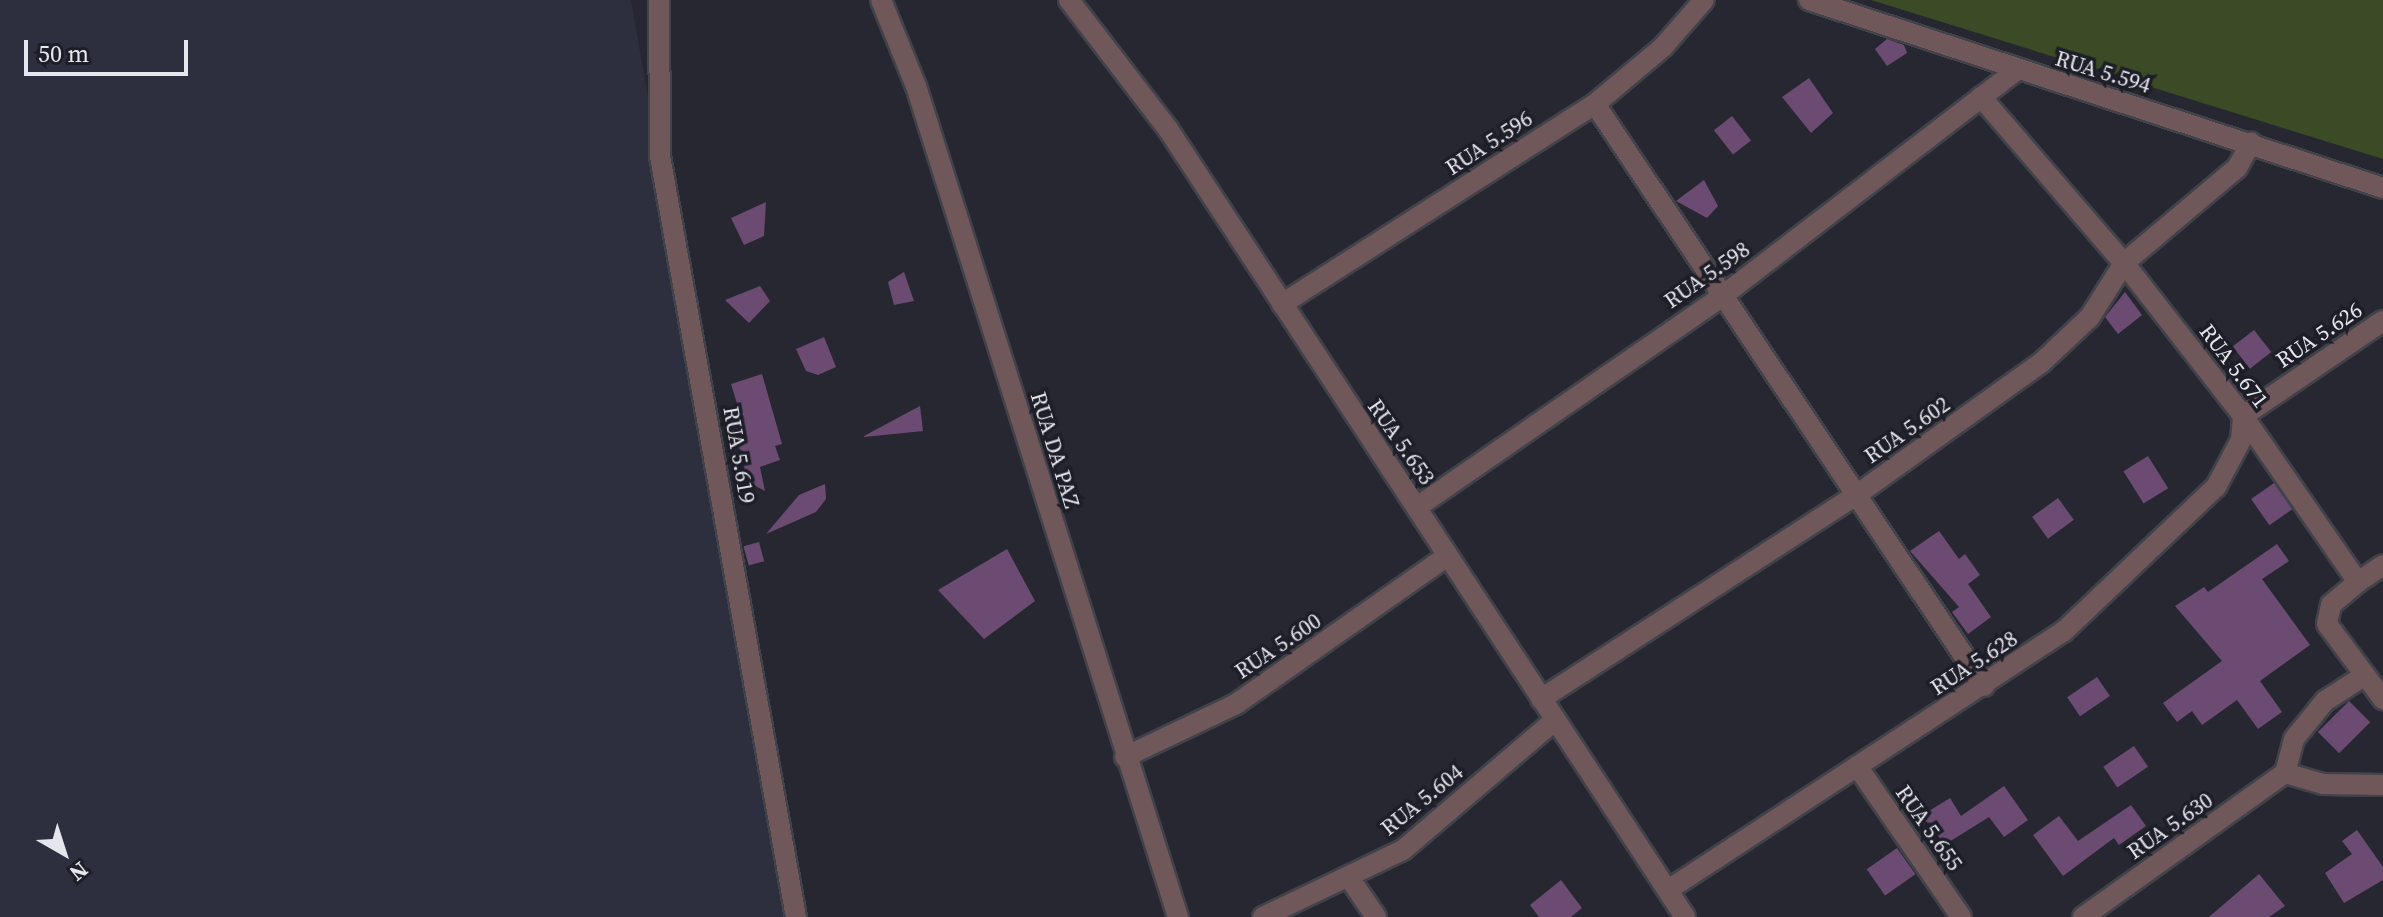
<!DOCTYPE html>
<html>
<head>
<meta charset="utf-8">
<style>
	body { margin:0 }
	#map { position:relative; width:2383px; height:917px; overflow:hidden; background:#272731; font-family:"Source Serif 4",serif }
	div>[style] { position:absolute }
	.built>* { inset:0; background:#2d2e3e }
	.green>* { inset:0; background:#3b4b25 }
	.building>* { inset:0; background:#6b4b72; transform-origin:0 0 }
	.roads { filter:drop-shadow(2px 0 #42424b) drop-shadow(-2px 0 #42424b) drop-shadow(0 2px #42424b) drop-shadow(0 -2px #42424b) }
	.street>* { height:20px; margin:-10px; padding:0 10px; transform-origin:10px; border-radius:10px; background:#705759 }
	span { translate:-50% -50%; white-space:nowrap; text-align:center; line-height:1.15; -webkit-text-stroke:7px #1d1e27; paint-order:stroke }
	.street-label { font-size:22px; color:#e6e7ee }
	.north { position:absolute; left:24px; top:813px; width:80px; height:80px; -webkit-text-stroke:6px #1d1e27; paint-order:stroke; rotate:141deg; font-size:22px; font-weight:700; line-height:32px; text-align:center; color:#e6e7ee }
	.north::after { content:''; display:block; margin:auto; width:28px; height:36px; background:#e6e7ee; clip-path:polygon(50% 0,100% 100%,50% 72%,0 100%) }
	.scale { position:absolute; left:24px; top:40px; width:164px; height:36px; box-sizing:border-box; border:4px solid #e6e7ee; border-top:0; padding-left:10px; font-size:24px; line-height:28px; white-space:nowrap; color:#e6e7ee; -webkit-text-stroke:6px #1d1e27; paint-order:stroke }
</style>
</head>
<body>
<div id="map">
	<div class="built">
		<div style="clip-path:polygon(0 0,631px 0,792px 917px,0 917px)"></div>
	</div>
	<div class="green">
		<div style="clip-path:polygon(1871px 0,2383px 0,2383px 159px)"></div>
	</div>
	<div class="building">
		<div style="clip-path:polygon(1887px 39px,1904px 45px,1907px 53px,1887px 66px,1875px 49px)"></div>
		<div style="clip-path:polygon(1809px 78px,1833px 113px,1811px 133px,1782px 97px)"></div>
		<div style="left:1732px;top:116px;width:31px;height:23px;rotate:52deg"></div>
		<div style="clip-path:polygon(1704px 180px,1718px 206px,1707px 218px,1676px 201px)"></div>
		<div style="clip-path:polygon(766px 202px,764px 236px,744px 245px,731px 218px)"></div>
		<div style="clip-path:polygon(904px 272px,914px 301px,894px 305px,888px 282px)"></div>
		<div style="clip-path:polygon(760px 286px,770px 301px,749px 323px,725px 300px)"></div>
		<div style="clip-path:polygon(2125px 292px,2142px 315px,2118px 334px,2105px 317px)"></div>
		<div style="left:2254px;top:330px;width:28px;height:27px;rotate:52deg"></div>
		<div style="clip-path:polygon(824px 337px,836px 367px,818px 375px,806px 371px,796px 349px)"></div>
		<div style="clip-path:polygon(762px 374px,782px 444px,775px 446px,780px 460px,760px 467px,765px 491px,744px 480px,734px 429px,744px 426px,731px 384px)"></div>
		<div style="clip-path:polygon(920px 406px,923px 431px,864px 437px,864px 436px)"></div>
		<div style="left:2148px;top:456px;width:38px;height:29px;rotate:58deg"></div>
		<div style="left:2274px;top:483px;width:32px;height:28px;rotate:55deg"></div>
		<div style="clip-path:polygon(825px 484px,826px 499px,816px 512px,766px 534px,799px 495px)"></div>
		<div style="left:2058px;top:498px;width:27px;height:32px;rotate:54deg"></div>
		<div style="clip-path:polygon(1939px 531px,1959px 559px,1965px 554px,1980px 575px,1968px 584px,1991px 617px,1968px 634px,1952px 612px,1959px 607px,1910px 551px)"></div>
		<div style="left:759px;top:542px;width:20px;height:16px;rotate:75deg"></div>
		<div style="clip-path:polygon(2277px 544px,2289px 561px,2262px 579px,2310px 645px,2260px 681px,2282px 712px,2258px 729px,2237px 700px,2202px 725px,2192px 711px,2177px 722px,2163px 703px,2222px 661px,2175px 606px,2204px 587px,2208px 592px)"></div>
		<div style="clip-path:polygon(1007px 549px,1035px 601px,984px 639px,938px 590px)"></div>
		<div style="left:2097px;top:677px;width:23px;height:36px;rotate:56deg"></div>
		<div style="left:2349px;top:701px;width:30px;height:44px;rotate:45deg"></div>
		<div style="left:2134px;top:746px;width:25px;height:37px;rotate:56deg"></div>
		<div style="clip-path:polygon(2004px 786px,2028px 820px,2004px 837px,1989px 817px,1941px 847px,1921px 816px,1950px 798px,1961px 816px)"></div>
		<div style="clip-path:polygon(2131px 805px,2146px 826px,2119px 845px,2114px 838px,2063px 876px,2033px 835px,2059px 816px,2078px 841px)"></div>
		<div style="clip-path:polygon(2357px 830px,2383px 867px,2383px 880px,2344px 903px,2325px 873px,2352px 854px,2342px 841px)"></div>
		<div style="left:1897px;top:848px;width:32px;height:37px;rotate:55deg"></div>
		<div style="clip-path:polygon(2259px 874px,2285px 906px,2269px 917px,2209px 917px)"></div>
		<div style="clip-path:polygon(1561px 880px,1582px 908px,1571px 917px,1539px 917px,1530px 905px)"></div>
	</div>
	<div class="roads">
		<div class="street">
			<div style="left:659px;top:0;width:156px;rotate:89.6deg"></div>
			<div style="left:660px;top:156px;width:773px;rotate:79.87deg"></div>
			<div style="left:881px;top:0;width:93px;rotate:67.9deg"></div>
			<div style="left:916px;top:86px;width:871px;rotate:72.5deg"></div>
			<div style="left:1069px;top:0;width:163px;rotate:52.5deg"></div>
			<div style="left:1168px;top:129px;width:942px;rotate:56.73deg"></div>
			<div style="left:1809px;top:0;width:604px;rotate:18.13deg"></div>
			<div style="left:1981px;top:97px;width:219px;rotate:49.3deg"></div>
			<div style="left:2124px;top:263px;width:194px;rotate:52.1deg"></div>
			<div style="left:2243px;top:416px;width:202px;rotate:55.3deg"></div>
			<div style="left:2358px;top:582px;width:35px;rotate:140deg"></div>
			<div style="left:2331px;top:605px;width:19px;rotate:102deg"></div>
			<div style="left:2327px;top:624px;width:94px;rotate:53.3deg"></div>
			<div style="left:1595px;top:104px;width:700px;rotate:56.24deg"></div>
			<div style="left:1282px;top:304px;width:371px;rotate:-32.6deg"></div>
			<div style="left:1595px;top:104px;width:89px;rotate:-40deg"></div>
			<div style="left:1663px;top:47px;width:62px;rotate:-48.9deg"></div>
			<div style="left:1417px;top:507px;width:369px;rotate:-34.6deg"></div>
			<div style="left:1721px;top:297px;width:373px;rotate:-37.5deg"></div>
			<div style="left:2358px;top:582px;width:30px;rotate:-34deg"></div>
			<div style="left:1541px;top:699px;width:374px;rotate:-32.9deg"></div>
			<div style="left:1855px;top:496px;width:229px;rotate:-35.6deg"></div>
			<div style="left:2041px;top:363px;width:67px;rotate:-43.2deg"></div>
			<div style="left:2090px;top:317px;width:64px;rotate:-57.8deg"></div>
			<div style="left:2124px;top:263px;width:148px;rotate:-40.1deg"></div>
			<div style="left:2237px;top:168px;width:29px;rotate:-61deg"></div>
			<div style="left:1125px;top:757px;width:123px;rotate:-25.5deg"></div>
			<div style="left:1236px;top:704px;width:258px;rotate:-35deg"></div>
			<div style="left:1857px;top:766px;width:183px;rotate:55.4deg"></div>
			<div style="left:2285px;top:773px;width:35px;rotate:-75deg"></div>
			<div style="left:2294px;top:739px;width:49px;rotate:-50.8deg"></div>
			<div style="left:2325px;top:701px;width:44px;rotate:-33deg"></div>
			<div style="left:2285px;top:773px;width:40px;rotate:16deg"></div>
			<div style="left:2323px;top:784px;width:60px;rotate:1deg"></div>
			<div style="left:1350px;top:879px;width:46px;rotate:55.6deg"></div>
			<div style="left:1668px;top:890px;width:472px;rotate:-33.2deg"></div>
			<div style="left:2063px;top:632px;width:211px;rotate:-43.5deg"></div>
			<div style="left:2216px;top:487px;width:53px;rotate:-62deg"></div>
			<div style="left:2241px;top:440px;width:24px;rotate:-85deg"></div>
			<div style="left:2243px;top:416px;width:169px;rotate:-34.2deg"></div>
			<div style="left:1263px;top:917px;width:155px;rotate:-25.6deg"></div>
			<div style="left:1403px;top:850px;width:200px;rotate:-40.5deg"></div>
			<div style="left:2083px;top:917px;width:248px;rotate:-35.5deg"></div>
		</div>
	</div>
	<div class="street-label">
		<span style="left:2103px;top:72px;rotate:17deg">RUA 5.594</span>
		<span style="left:1489px;top:143px;rotate:-33deg">RUA 5.596</span>
		<span style="left:1707px;top:275px;rotate:-35deg">RUA 5.598</span>
		<span style="left:2319px;top:335px;rotate:-34deg">RUA 5.626</span>
		<span style="left:2234px;top:366px;rotate:53deg">RUA 5.671</span>
		<span style="left:1907px;top:430px;rotate:-35deg">RUA 5.602</span>
		<span style="left:1401px;top:442px;rotate:55deg">RUA 5.653</span>
		<span style="left:1055px;top:450px;rotate:73deg">RUA DA PAZ</span>
		<span style="left:739px;top:455px;rotate:80deg">RUA 5.619</span>
		<span style="left:1278px;top:646px;rotate:-34deg">RUA 5.600</span>
		<span style="left:1974px;top:663px;rotate:-33deg">RUA 5.628</span>
		<span style="left:1422px;top:800px;rotate:-39deg">RUA 5.604</span>
		<span style="left:2170px;top:826px;rotate:-35deg">RUA 5.630</span>
		<span style="left:1929px;top:828px;rotate:55deg">RUA 5.655</span>
	</div>
	<div class="north">N</div>
	<div class="scale">50 m</div>
</div>
</body>
</html>
